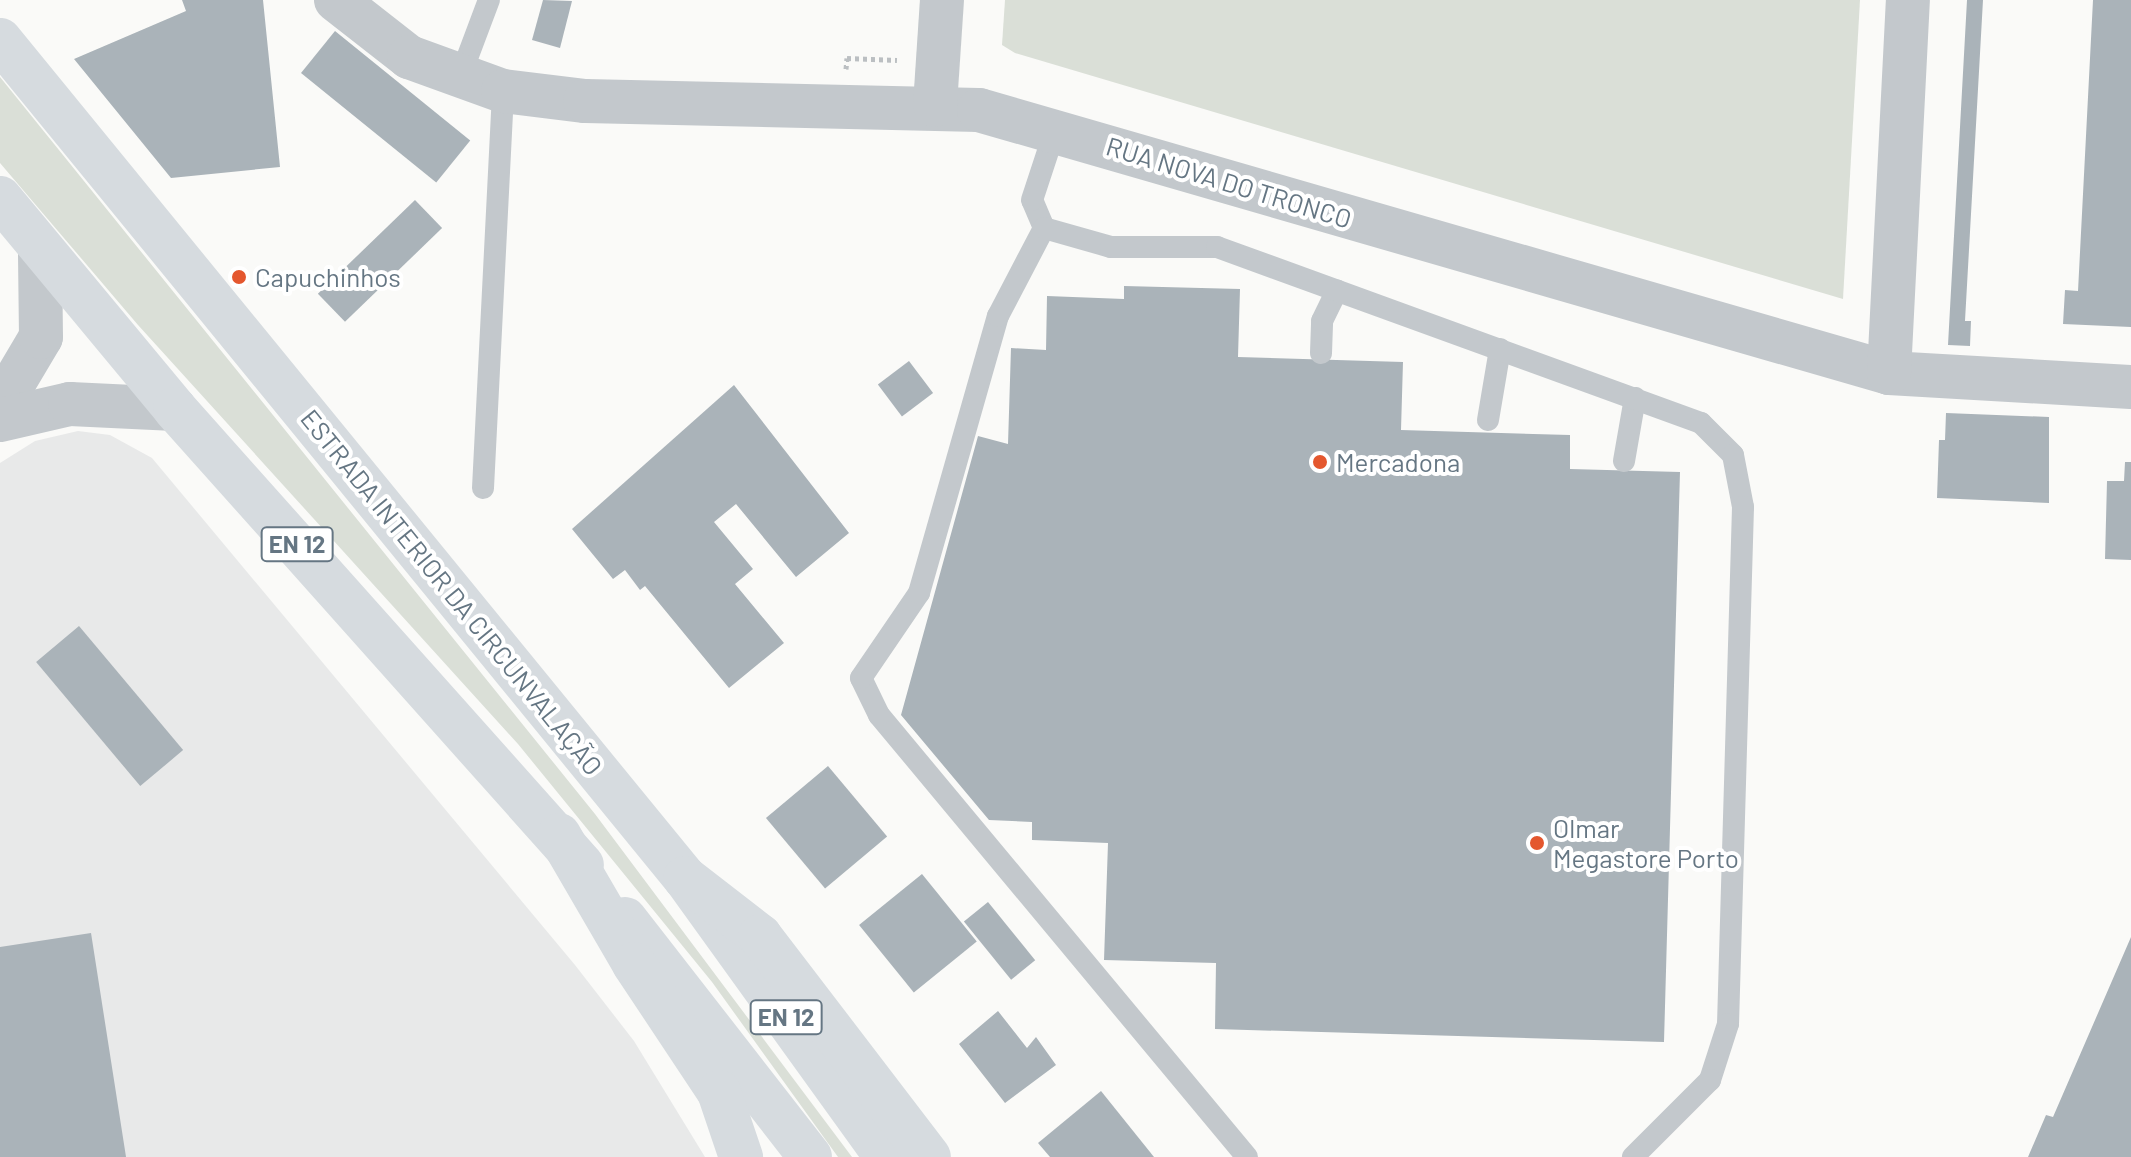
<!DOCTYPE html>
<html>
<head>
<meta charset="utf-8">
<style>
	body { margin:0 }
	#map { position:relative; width:2131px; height:1157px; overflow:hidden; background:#fafaf8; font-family:Barlow,sans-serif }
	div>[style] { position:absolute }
	.built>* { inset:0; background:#e8e9e9 }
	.green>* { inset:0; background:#dadfd7 }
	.building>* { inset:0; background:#aab3b9; transform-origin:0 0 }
	.path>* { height:5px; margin-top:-2.5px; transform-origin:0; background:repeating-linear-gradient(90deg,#bbbfc2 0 4px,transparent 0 8px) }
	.lane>* { height:22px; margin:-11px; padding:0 11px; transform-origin:11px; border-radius:11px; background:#c3c8cc }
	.street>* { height:44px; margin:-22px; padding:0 22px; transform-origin:22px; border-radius:22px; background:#c3c8cc }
	.primary>* { height:44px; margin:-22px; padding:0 22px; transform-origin:22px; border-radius:22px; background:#d6dbdf }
	.highway>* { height:44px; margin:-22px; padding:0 22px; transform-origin:22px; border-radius:22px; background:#d6dbdf }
	.dots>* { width:22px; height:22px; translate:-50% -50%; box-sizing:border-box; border:4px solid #fff; border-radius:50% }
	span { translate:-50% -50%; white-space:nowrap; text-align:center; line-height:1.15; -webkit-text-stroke:8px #fff; paint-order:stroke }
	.shield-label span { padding:2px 6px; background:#fff; border:2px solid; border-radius:6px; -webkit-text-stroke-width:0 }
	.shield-label { font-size:24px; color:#657683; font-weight:700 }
	.street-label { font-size:26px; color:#657683 }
	.poi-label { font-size:26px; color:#657683 }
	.left { translate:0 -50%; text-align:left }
</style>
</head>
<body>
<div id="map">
	<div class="built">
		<div style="clip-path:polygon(78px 431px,110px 435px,152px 458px,575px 965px,634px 1041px,705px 1157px,0 1157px,0 463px,35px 441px)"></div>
	</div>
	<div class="green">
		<div style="clip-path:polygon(1005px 0,1860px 0,1843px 299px,1015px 53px,1002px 45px)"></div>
		<div style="clip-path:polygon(0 77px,595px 814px,852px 1157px,838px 1157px,712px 982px,518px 744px,138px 325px,0 163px)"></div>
	</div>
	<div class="building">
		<div style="clip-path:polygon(182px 0,263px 0,280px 167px,171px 178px,74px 59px,186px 11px)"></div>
		<div style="clip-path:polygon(543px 0,572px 1px,560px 48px,532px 40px)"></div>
		<div style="clip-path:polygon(1967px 0,1983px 0,1965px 321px,1971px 321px,1970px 346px,1948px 345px)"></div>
		<div style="clip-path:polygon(2093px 0,2131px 0,2131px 327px,2063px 324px,2065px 290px,2078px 291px)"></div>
		<div style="left:335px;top:31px;width:174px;height:54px;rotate:39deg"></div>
		<div style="left:415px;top:200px;width:39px;height:135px;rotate:46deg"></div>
		<div style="clip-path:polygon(1124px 286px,1240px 289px,1238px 357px,1403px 362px,1401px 430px,1570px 435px,1570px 469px,1680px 472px,1664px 1042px,1215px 1029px,1216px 963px,1104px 960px,1108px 843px,1032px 840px,1032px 822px,989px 820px,901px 715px,978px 436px,1008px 444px,1011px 348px,1046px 350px,1047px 296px,1124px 299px)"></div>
		<div style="left:909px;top:361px;width:40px;height:39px;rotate:53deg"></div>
		<div style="clip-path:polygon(734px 385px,849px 533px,796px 577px,736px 504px,714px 522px,753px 569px,735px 584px,784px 643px,729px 688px,645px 586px,640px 590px,625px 570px,613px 579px,572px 529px)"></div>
		<div style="clip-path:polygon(1946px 413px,2049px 417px,2049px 503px,1937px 498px,1939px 440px,1945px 440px)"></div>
		<div style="clip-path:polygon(2125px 462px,2131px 462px,2131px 560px,2105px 559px,2107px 481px,2124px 481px)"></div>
		<div style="left:79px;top:626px;width:162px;height:56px;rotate:50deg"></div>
		<div style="left:828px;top:766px;width:92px;height:81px;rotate:50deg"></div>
		<div style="left:922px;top:874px;width:87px;height:81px;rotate:51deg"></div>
		<div style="left:988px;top:902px;width:75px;height:31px;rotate:51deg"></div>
		<div style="clip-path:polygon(91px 933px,126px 1157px,0 1157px,0 947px)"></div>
		<div style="clip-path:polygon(2131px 937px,2131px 1157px,2028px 1157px,2046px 1115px,2053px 1117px)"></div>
		<div style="clip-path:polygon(998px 1011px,1027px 1048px,1036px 1037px,1056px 1065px,1005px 1103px,959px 1044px)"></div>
		<div style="clip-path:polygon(1101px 1091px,1154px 1157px,1050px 1157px,1038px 1143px)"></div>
	</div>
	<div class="path">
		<div style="left:846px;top:69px;width:11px;rotate:-85deg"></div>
		<div style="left:847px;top:58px;width:50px;rotate:2.3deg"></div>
	</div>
	<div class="lane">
		<div style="left:460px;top:77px;width:82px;rotate:-69.4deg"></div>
		<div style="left:1044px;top:228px;width:30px;rotate:-113deg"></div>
		<div style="left:1032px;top:200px;width:74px;rotate:-71.8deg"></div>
		<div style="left:1321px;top:353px;width:32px;rotate:-88deg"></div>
		<div style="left:1322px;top:321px;width:34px;rotate:-64deg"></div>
		<div style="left:1488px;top:420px;width:72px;rotate:-80.4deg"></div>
		<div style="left:1624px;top:461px;width:64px;rotate:-80.1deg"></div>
		<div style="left:483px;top:488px;width:398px;rotate:-87.1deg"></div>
		<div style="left:1247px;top:1157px;width:575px;rotate:-129.78deg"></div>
		<div style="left:879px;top:715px;width:41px;rotate:-115.9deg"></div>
		<div style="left:861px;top:678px;width:103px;rotate:-55.7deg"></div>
		<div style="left:919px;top:593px;width:288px;rotate:-74.1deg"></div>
		<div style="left:998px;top:316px;width:99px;rotate:-62.4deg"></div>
		<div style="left:1044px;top:228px;width:70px;rotate:15.8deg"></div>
		<div style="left:1111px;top:247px;width:106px"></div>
		<div style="left:1217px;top:247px;width:515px;rotate:19.98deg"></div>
		<div style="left:1701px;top:423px;width:45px;rotate:45deg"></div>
		<div style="left:1733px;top:455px;width:53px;rotate:79.1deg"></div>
		<div style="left:1743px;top:507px;width:517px;rotate:91.66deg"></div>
		<div style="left:1728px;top:1024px;width:59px;rotate:107.8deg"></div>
		<div style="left:1710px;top:1080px;width:109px;rotate:135deg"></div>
	</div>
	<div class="street">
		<div style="left:336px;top:0;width:93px;rotate:38deg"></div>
		<div style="left:409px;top:57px;width:100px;rotate:19.9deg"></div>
		<div style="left:503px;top:91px;width:83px;rotate:7deg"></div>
		<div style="left:585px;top:101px;width:394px;rotate:1.3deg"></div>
		<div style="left:979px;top:110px;width:947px;rotate:16.12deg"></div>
		<div style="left:1889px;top:373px;width:242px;rotate:3.3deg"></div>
		<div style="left:935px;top:105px;width:105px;rotate:-86.2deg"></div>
		<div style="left:1889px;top:373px;width:373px;rotate:-87.1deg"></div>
		<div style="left:0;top:406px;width:80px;rotate:-59.3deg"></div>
		<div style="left:41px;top:337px;width:88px;rotate:-90.7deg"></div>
		<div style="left:0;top:420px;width:72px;rotate:-12.9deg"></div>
		<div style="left:70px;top:404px;width:105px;rotate:2.7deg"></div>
	</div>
	<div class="primary">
		<div style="left:0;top:40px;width:1082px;rotate:50.74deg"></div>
		<div style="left:685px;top:878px;width:344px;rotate:54.2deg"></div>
		<div style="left:0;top:198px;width:274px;rotate:50.3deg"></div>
		<div style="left:175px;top:409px;width:611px;rotate:48.25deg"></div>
		<div style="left:625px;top:919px;width:301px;rotate:52.1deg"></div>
	</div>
	<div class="highway">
		<div style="left:559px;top:835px;width:149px;rotate:59.8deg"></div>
		<div style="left:634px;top:964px;width:154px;rotate:56.4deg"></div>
		<div style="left:719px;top:1092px;width:69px;rotate:71.3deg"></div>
		<div style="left:685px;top:878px;width:95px;rotate:37.7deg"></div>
		<div style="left:760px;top:936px;width:278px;rotate:52.6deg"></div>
	</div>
	<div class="dots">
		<div style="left:239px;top:277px;background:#e4572e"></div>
		<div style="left:1320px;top:462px;background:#e4572e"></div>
		<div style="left:1537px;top:843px;background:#e4572e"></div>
	</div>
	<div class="shield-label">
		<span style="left:297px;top:544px">EN 12</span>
		<span style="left:786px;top:1017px">EN 12</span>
	</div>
	<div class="street-label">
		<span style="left:1229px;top:182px;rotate:17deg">RUA NOVA DO TRONCO</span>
		<span style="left:452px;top:592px;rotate:51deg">ESTRADA INTERIOR DA CIRCUNVALAÇÃO</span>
	</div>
	<div class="poi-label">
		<span class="left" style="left:255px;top:277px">Capuchinhos</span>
		<span class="left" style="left:1336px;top:462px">Mercadona</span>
		<span class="left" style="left:1553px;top:843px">Olmar<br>Megastore Porto</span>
	</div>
</div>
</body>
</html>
